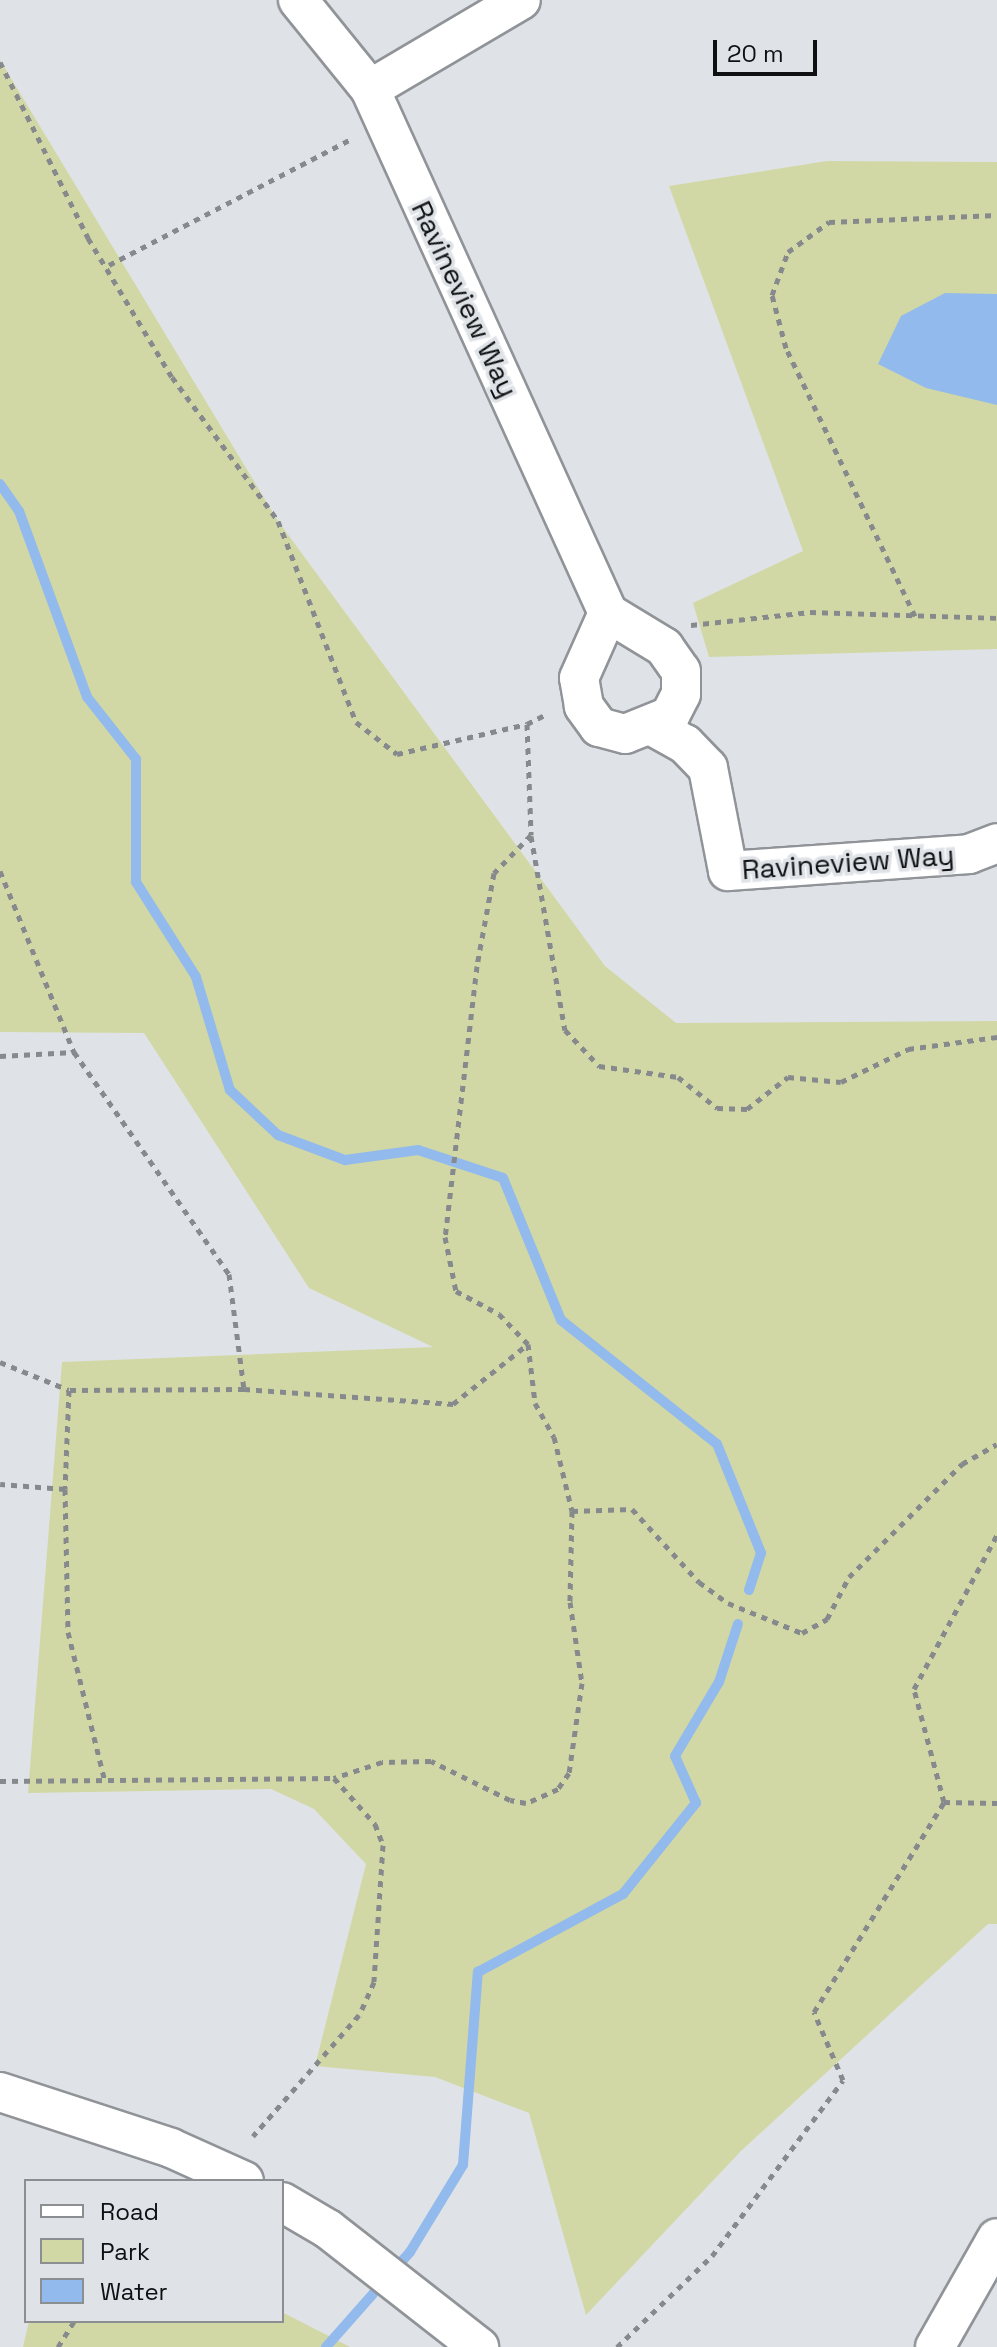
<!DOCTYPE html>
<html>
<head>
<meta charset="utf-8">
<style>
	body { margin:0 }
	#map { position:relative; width:997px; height:2347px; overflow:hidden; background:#dfe3e7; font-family:"Space Grotesk",sans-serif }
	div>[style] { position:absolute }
	.green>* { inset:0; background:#d2d8a5 }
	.water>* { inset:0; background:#93baec }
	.stream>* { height:10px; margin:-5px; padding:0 5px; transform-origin:5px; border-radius:5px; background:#93baec }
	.path>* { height:5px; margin-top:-2.5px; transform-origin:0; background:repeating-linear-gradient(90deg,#878a8d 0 6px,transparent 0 12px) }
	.roads { filter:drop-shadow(2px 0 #909498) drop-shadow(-2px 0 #909498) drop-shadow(0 2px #909498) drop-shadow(0 -2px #909498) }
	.minor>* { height:38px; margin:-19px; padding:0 19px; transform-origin:19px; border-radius:19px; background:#fff }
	span { translate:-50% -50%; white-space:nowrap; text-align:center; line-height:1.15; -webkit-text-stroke:7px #dfe3e7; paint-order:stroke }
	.street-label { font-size:28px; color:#0e1011 }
	.legend { position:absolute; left:24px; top:2179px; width:260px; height:144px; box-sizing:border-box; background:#dfe3e7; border:2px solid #8b8f91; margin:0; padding:10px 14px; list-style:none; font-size:24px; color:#0e1011 }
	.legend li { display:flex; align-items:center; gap:16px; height:40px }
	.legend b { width:40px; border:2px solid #8b8f91 }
	.scale { position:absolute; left:713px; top:40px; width:104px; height:36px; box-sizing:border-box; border:4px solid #0e1011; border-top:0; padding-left:10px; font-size:24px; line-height:28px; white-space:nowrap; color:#0e1011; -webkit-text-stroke:6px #dfe3e7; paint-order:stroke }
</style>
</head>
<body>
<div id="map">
	<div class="green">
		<div style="clip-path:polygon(0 60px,278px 521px,605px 966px,676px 1023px,997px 1021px,997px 1924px,988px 1924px,741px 2151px,586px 2315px,529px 2113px,435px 2077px,315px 2066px,366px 1864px,314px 1809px,271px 1789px,28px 1793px,62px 1362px,433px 1347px,309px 1288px,144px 1033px,0 1032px)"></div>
		<div style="clip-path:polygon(827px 161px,997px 162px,997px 649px,709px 657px,693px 603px,803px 551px,669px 186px)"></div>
		<div style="clip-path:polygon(282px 2312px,350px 2347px,23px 2347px,29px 2321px,282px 2321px)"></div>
	</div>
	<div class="water">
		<div style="clip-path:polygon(945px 293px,997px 294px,997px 405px,926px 388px,878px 364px,901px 316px)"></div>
	</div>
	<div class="stream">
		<div style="left:0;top:484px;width:33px;rotate:55deg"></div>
		<div style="left:19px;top:511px;width:198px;rotate:69.9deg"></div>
		<div style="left:87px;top:697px;width:79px;rotate:51.7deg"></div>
		<div style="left:136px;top:759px;width:123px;rotate:90deg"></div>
		<div style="left:136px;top:882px;width:112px;rotate:57.7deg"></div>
		<div style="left:196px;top:977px;width:118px;rotate:73.3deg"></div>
		<div style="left:230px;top:1090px;width:66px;rotate:43.2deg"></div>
		<div style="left:278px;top:1135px;width:72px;rotate:20.5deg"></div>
		<div style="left:345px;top:1160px;width:74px;rotate:-7.8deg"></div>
		<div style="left:418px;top:1150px;width:89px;rotate:18.2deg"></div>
		<div style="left:503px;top:1178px;width:153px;rotate:67.8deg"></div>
		<div style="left:561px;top:1320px;width:199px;rotate:38.5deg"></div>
		<div style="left:717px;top:1444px;width:118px;rotate:68deg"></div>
		<div style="left:761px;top:1553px;width:39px;rotate:108deg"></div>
		<div style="left:326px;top:2347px;width:127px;rotate:-48.5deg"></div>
		<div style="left:410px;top:2252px;width:102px;rotate:-58.7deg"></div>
		<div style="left:463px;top:2165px;width:194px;rotate:-85.6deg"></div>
		<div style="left:478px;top:1972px;width:165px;rotate:-28.3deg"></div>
		<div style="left:623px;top:1894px;width:117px;rotate:-51.3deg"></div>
		<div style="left:696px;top:1803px;width:51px;rotate:-114.1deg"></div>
		<div style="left:675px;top:1756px;width:86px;rotate:-59.3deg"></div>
		<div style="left:719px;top:1682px;width:61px;rotate:-71.9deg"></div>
	</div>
	<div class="path">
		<div style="left:0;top:62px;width:197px;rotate:63.4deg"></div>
		<div style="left:88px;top:238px;width:162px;rotate:58.9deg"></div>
		<div style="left:172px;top:377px;width:179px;rotate:53.6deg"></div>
		<div style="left:278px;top:521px;width:216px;rotate:68.8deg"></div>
		<div style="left:356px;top:722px;width:52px;rotate:38deg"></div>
		<div style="left:397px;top:754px;width:133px;rotate:-13deg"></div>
		<div style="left:527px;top:724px;width:111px;rotate:87.9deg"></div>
		<div style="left:531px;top:835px;width:53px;rotate:134.2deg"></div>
		<div style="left:494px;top:873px;width:95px;rotate:100.4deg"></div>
		<div style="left:477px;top:966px;width:273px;rotate:96.7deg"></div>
		<div style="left:445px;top:1237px;width:55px;rotate:78.5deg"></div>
		<div style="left:456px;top:1291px;width:49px;rotate:28.1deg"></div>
		<div style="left:499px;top:1314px;width:42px;rotate:46deg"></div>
		<div style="left:528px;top:1344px;width:59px;rotate:83.2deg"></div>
		<div style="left:535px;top:1403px;width:39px;rotate:61deg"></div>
		<div style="left:554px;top:1437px;width:76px;rotate:76.3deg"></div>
		<div style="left:572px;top:1511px;width:91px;rotate:91.3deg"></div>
		<div style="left:570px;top:1602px;width:82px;rotate:81.6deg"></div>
		<div style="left:582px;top:1683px;width:91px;rotate:98.2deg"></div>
		<div style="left:569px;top:1773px;width:19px;rotate:125deg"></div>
		<div style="left:558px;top:1789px;width:35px;rotate:156deg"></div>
		<div style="left:526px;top:1803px;width:16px;rotate:-169deg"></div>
		<div style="left:510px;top:1800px;width:88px;rotate:-153.7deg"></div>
		<div style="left:431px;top:1761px;width:49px;rotate:178.8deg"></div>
		<div style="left:382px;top:1762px;width:51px;rotate:161.6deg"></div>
		<div style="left:334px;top:1778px;width:62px;rotate:48.3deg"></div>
		<div style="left:375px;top:1824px;width:22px;rotate:69deg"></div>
		<div style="left:383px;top:1845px;width:137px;rotate:93.8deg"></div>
		<div style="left:374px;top:1982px;width:36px;rotate:114deg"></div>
		<div style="left:359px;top:2015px;width:161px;rotate:131.2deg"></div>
		<div style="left:109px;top:265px;width:273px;rotate:-27.5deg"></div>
		<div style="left:915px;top:616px;width:297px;rotate:-115.7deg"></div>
		<div style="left:786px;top:348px;width:55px;rotate:-104.8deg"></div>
		<div style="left:772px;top:295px;width:46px;rotate:-69.6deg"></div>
		<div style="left:788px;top:252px;width:51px;rotate:-36.2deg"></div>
		<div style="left:829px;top:222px;width:168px;rotate:-2.4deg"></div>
		<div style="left:691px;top:625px;width:120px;rotate:-6.2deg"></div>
		<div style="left:810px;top:612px;width:187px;rotate:1.8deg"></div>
		<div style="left:527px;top:724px;width:22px;rotate:-27deg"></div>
		<div style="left:531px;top:836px;width:197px;rotate:80.1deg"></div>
		<div style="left:565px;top:1030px;width:50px;rotate:46.6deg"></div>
		<div style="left:599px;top:1066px;width:80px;rotate:7.9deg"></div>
		<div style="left:678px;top:1077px;width:50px;rotate:38.5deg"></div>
		<div style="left:717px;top:1108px;width:30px;rotate:2deg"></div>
		<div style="left:747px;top:1109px;width:52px;rotate:-38deg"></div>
		<div style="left:788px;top:1077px;width:53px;rotate:5.4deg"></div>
		<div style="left:841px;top:1082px;width:75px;rotate:-26.2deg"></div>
		<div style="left:908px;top:1049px;width:90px;rotate:-7.7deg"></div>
		<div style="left:0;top:871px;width:196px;rotate:67.8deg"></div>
		<div style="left:74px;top:1052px;width:271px;rotate:55.1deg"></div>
		<div style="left:229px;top:1274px;width:116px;rotate:82.6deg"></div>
		<div style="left:244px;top:1389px;width:175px;rotate:179.7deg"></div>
		<div style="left:69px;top:1390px;width:99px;rotate:92.3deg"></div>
		<div style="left:65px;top:1489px;width:65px;rotate:-175.6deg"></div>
		<div style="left:0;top:1056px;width:74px;rotate:-3.1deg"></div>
		<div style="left:0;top:1362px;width:74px;rotate:22.1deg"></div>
		<div style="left:244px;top:1389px;width:210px;rotate:4.1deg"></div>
		<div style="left:453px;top:1404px;width:96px;rotate:-38.7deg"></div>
		<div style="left:65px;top:1489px;width:143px;rotate:88.8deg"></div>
		<div style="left:68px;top:1632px;width:154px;rotate:76.1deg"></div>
		<div style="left:572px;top:1511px;width:60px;rotate:-1.9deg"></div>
		<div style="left:632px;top:1509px;width:99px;rotate:47.5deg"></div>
		<div style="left:699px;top:1582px;width:36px;rotate:36deg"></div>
		<div style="left:728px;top:1603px;width:80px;rotate:22.1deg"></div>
		<div style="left:802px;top:1633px;width:29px;rotate:-29deg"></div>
		<div style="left:827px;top:1619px;width:47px;rotate:-62.4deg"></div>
		<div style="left:849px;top:1577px;width:160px;rotate:-45deg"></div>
		<div style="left:962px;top:1464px;width:40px;rotate:-29.7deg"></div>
		<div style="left:0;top:1781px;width:334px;rotate:-0.5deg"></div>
		<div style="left:944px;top:1802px;width:53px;rotate:1.1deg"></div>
		<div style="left:58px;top:2347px;width:31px;rotate:-58deg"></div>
		<div style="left:617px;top:2347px;width:132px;rotate:-43.8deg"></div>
		<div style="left:712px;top:2256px;width:219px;rotate:-53.3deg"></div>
		<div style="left:843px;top:2080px;width:74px;rotate:-113.1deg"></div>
		<div style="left:814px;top:2012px;width:247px;rotate:-58.2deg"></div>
		<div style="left:944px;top:1802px;width:117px;rotate:-104.9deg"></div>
		<div style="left:914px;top:1689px;width:175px;rotate:-61.7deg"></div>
	</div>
	<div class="roads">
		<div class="minor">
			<div style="left:298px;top:0;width:114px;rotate:51deg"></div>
			<div style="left:370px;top:89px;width:576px;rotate:65.57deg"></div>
			<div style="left:608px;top:613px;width:66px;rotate:31.3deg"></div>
			<div style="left:664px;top:647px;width:29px;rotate:55deg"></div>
			<div style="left:681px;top:671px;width:23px;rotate:90deg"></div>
			<div style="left:681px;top:694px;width:25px;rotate:117deg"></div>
			<div style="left:670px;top:716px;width:48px;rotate:158.2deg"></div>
			<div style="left:625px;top:734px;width:27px;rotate:-165deg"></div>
			<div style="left:599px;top:727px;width:26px;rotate:-126deg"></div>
			<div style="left:584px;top:706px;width:28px;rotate:-100deg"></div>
			<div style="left:579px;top:678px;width:71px;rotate:-66deg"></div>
			<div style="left:370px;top:89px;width:175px;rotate:-30.5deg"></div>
			<div style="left:652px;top:726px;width:38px;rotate:29deg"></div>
			<div style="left:685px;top:744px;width:33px;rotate:46deg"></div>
			<div style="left:708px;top:768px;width:105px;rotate:79deg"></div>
			<div style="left:728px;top:871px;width:242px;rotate:-4deg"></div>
			<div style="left:969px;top:854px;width:30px;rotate:-21deg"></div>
			<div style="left:0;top:2092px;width:180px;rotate:18.1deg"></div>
			<div style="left:171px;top:2148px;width:80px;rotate:24.3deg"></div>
			<div style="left:282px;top:2202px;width:53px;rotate:30.4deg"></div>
			<div style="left:328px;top:2229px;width:192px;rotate:38deg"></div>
			<div style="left:935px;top:2347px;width:125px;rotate:-60.4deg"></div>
		</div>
	</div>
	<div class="street-label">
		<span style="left:465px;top:299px;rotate:65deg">Ravineview Way</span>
		<span style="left:848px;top:862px;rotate:-4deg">Ravineview Way</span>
	</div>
	<ul class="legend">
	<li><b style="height:10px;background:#fff"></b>Road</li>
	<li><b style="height:22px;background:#d2d8a5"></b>Park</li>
	<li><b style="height:22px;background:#93baec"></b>Water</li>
	</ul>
	<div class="scale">20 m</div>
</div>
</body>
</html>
